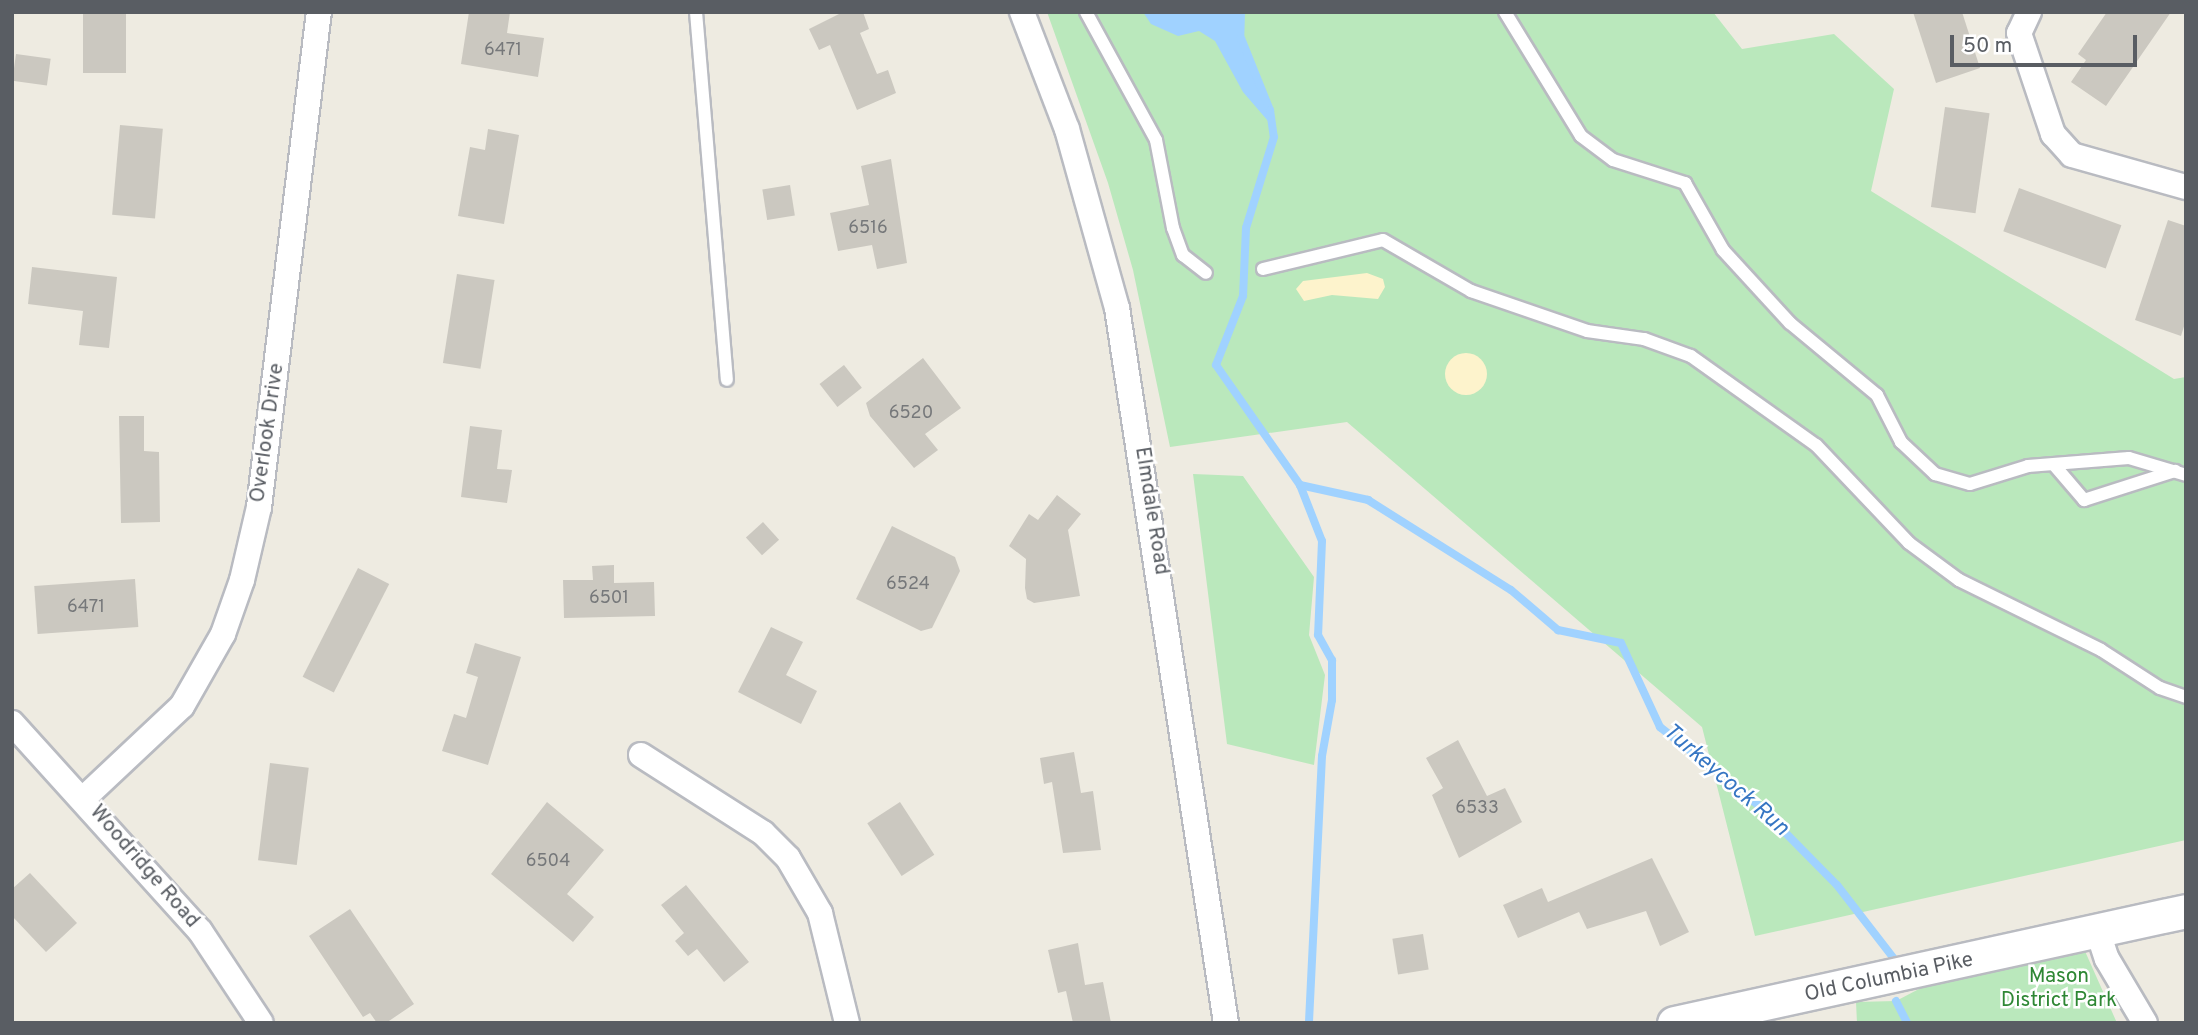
<!DOCTYPE html>
<html>
<head>
<meta charset="utf-8">
<style>
	body { margin:0 }
	#map { position:relative; width:2198px; height:1035px; overflow:hidden; background:#eeebe1; font-family:Overpass,sans-serif }
	div>[style] { position:absolute }
	.green>* { inset:0; background:#bae8bc }
	.sand>* { inset:0; background:#fdf3cc }
	.round { border-radius:50% }
	.water>* { inset:0; background:#a0d2ff }
	.stream>* { height:8px; margin:-4px; padding:0 4px; transform-origin:4px; border-radius:4px; background:#a0d2ff }
	.building>* { inset:0; background:#cbc8c0; transform-origin:0 0 }
	.roads { filter:drop-shadow(2px 0 #b9bbc1) drop-shadow(-2px 0 #b9bbc1) drop-shadow(0 2px #b9bbc1) drop-shadow(0 -2px #b9bbc1) }
	.lane>* { height:12px; margin:-6px; padding:0 6px; transform-origin:6px; border-radius:6px; background:#fff }
	.street>* { height:24px; margin:-12px; padding:0 12px; transform-origin:12px; border-radius:12px; background:#fff }
	.secondary>* { height:33px; margin:-16.5px; padding:0 16.5px; transform-origin:16.5px; border-radius:16.5px; background:#fff }
	span { translate:-50% -50%; white-space:nowrap; text-align:center; line-height:1.15; -webkit-text-stroke:5px #fff; paint-order:stroke }
	.number-label { font-size:18px; color:#76787a }
	.number-label span { -webkit-text-stroke-width:0 }
	.street-label { font-size:21px; color:#595d63 }
	.park-label { font-size:21px; color:#2e8734 }
	.water-label { font-size:23px; color:#3676c3; font-style:italic }
	.frame { position:absolute; inset:0; border:14px solid #595d63; pointer-events:none }
	.scale { position:absolute; left:1950px; top:35px; width:187px; height:32px; box-sizing:border-box; border:4px solid #595d63; border-top:0; padding-left:9px; font-size:21px; line-height:24px; white-space:nowrap; color:#595d63; -webkit-text-stroke:5px #fff; paint-order:stroke }
</style>
</head>
<body>
<div id="map">
	<div class="green">
		<div style="clip-path:polygon(1047px 12px,1713px 12px,1742px 49px,1834px 34px,1894px 89px,1871px 191px,2174px 379px,2186px 377px,2186px 840px,1755px 936px,1702px 727px,1347px 422px,1170px 447px,1133px 270px,1108px 183px)"></div>
		<div style="clip-path:polygon(1193px 474px,1243px 476px,1314px 577px,1309px 635px,1325px 675px,1314px 765px,1227px 744px)"></div>
		<div style="clip-path:polygon(2084px 949px,2117px 1023px,1857px 1023px,1856px 1002px,1896px 1001px,1938px 979px)"></div>
	</div>
	<div class="sand">
		<div style="clip-path:polygon(1367px 273px,1383px 279px,1385px 287px,1378px 299px,1332px 295px,1304px 301px,1296px 289px,1303px 281px)"></div>
		<div class="round" style="left:1445px;top:353px;width:42px;height:42px"></div>
	</div>
	<div class="water">
		<div style="clip-path:polygon(1143px 12px,1245px 12px,1244px 47px,1270px 110px,1268px 121px,1243px 92px,1215px 41px,1199px 31px,1178px 36px,1151px 24px)"></div>
	</div>
	<div class="stream">
		<div style="left:1241px;top:38px;width:78px;rotate:68.1deg"></div>
		<div style="left:1270px;top:110px;width:27px;rotate:82deg"></div>
		<div style="left:1274px;top:137px;width:95px;rotate:107.1deg"></div>
		<div style="left:1246px;top:228px;width:68px;rotate:92.5deg"></div>
		<div style="left:1243px;top:296px;width:74px;rotate:111.4deg"></div>
		<div style="left:1216px;top:365px;width:146px;rotate:55deg"></div>
		<div style="left:1300px;top:485px;width:60px;rotate:68.6deg"></div>
		<div style="left:1322px;top:541px;width:94px;rotate:92.4deg"></div>
		<div style="left:1318px;top:635px;width:29px;rotate:61deg"></div>
		<div style="left:1332px;top:660px;width:40px;rotate:90deg"></div>
		<div style="left:1332px;top:700px;width:57px;rotate:100.1deg"></div>
		<div style="left:1322px;top:756px;width:267px;rotate:92.8deg"></div>
		<div style="left:1300px;top:485px;width:70px;rotate:12.4deg"></div>
		<div style="left:1368px;top:500px;width:169px;rotate:32.2deg"></div>
		<div style="left:1511px;top:590px;width:62px;rotate:40.4deg"></div>
		<div style="left:1558px;top:630px;width:64px;rotate:11.7deg"></div>
		<div style="left:1621px;top:643px;width:93px;rotate:65.1deg"></div>
		<div style="left:1660px;top:727px;width:125px;rotate:38.5deg"></div>
		<div style="left:1758px;top:805px;width:112px;rotate:45.4deg"></div>
		<div style="left:1837px;top:885px;width:95px;rotate:52.3deg"></div>
		<div style="left:1896px;top:1001px;width:25px;rotate:63deg"></div>
	</div>
	<div class="building">
		<div style="left:83px;top:12px;width:43px;height:61px"></div>
		<div style="clip-path:polygon(469px 12px,510px 12px,507px 33px,544px 38px,538px 77px,461px 64px)"></div>
		<div style="clip-path:polygon(843px 12px,863px 12px,869px 29px,860px 33px,877px 74px,888px 70px,896px 93px,857px 110px,830px 45px,819px 50px,809px 29px)"></div>
		<div style="clip-path:polygon(1913px 12px,1962px 12px,1980px 68px,1936px 83px)"></div>
		<div style="clip-path:polygon(2107px 12px,2171px 12px,2106px 106px,2071px 82px,2086px 60px,2078px 54px)"></div>
		<div style="left:16px;top:54px;width:35px;height:27px;rotate:8deg"></div>
		<div style="left:1945px;top:107px;width:45px;height:101px;rotate:8deg"></div>
		<div style="left:120px;top:125px;width:43px;height:90px;rotate:5deg"></div>
		<div style="clip-path:polygon(488px 129px,519px 135px,504px 224px,458px 216px,470px 147px,485px 150px)"></div>
		<div style="clip-path:polygon(891px 159px,907px 263px,877px 269px,872px 245px,838px 251px,830px 213px,869px 205px,861px 166px)"></div>
		<div style="left:790px;top:185px;width:31px;height:28px;rotate:81deg"></div>
		<div style="left:2019px;top:188px;width:109px;height:46px;rotate:20deg"></div>
		<div style="clip-path:polygon(2168px 220px,2186px 226px,2186px 320px,2181px 336px,2135px 320px)"></div>
		<div style="clip-path:polygon(32px 267px,117px 277px,109px 348px,79px 345px,83px 311px,28px 304px)"></div>
		<div style="left:457px;top:274px;width:38px;height:90px;rotate:9deg"></div>
		<div style="clip-path:polygon(923px 358px,961px 408px,925px 434px,938px 450px,914px 468px,870px 416px,866px 403px)"></div>
		<div style="left:844px;top:365px;width:29px;height:31px;rotate:52deg"></div>
		<div style="clip-path:polygon(119px 416px,144px 416px,144px 451px,159px 452px,160px 522px,121px 523px)"></div>
		<div style="clip-path:polygon(470px 426px,502px 430px,497px 469px,512px 470px,507px 503px,461px 497px)"></div>
		<div style="clip-path:polygon(1057px 495px,1081px 514px,1068px 530px,1080px 596px,1034px 603px,1027px 599px,1025px 588px,1026px 559px,1009px 546px,1029px 514px,1038px 520px)"></div>
		<div style="left:763px;top:522px;width:24px;height:23px;rotate:48deg"></div>
		<div style="clip-path:polygon(892px 526px,955px 557px,960px 571px,932px 628px,921px 631px,856px 599px)"></div>
		<div style="clip-path:polygon(614px 565px,614px 583px,654px 582px,655px 616px,564px 618px,563px 580px,593px 580px,592px 566px)"></div>
		<div style="left:358px;top:568px;width:35px;height:122px;rotate:27deg"></div>
		<div style="left:135px;top:579px;width:48px;height:101px;rotate:86deg"></div>
		<div style="clip-path:polygon(771px 627px,803px 642px,786px 675px,817px 691px,801px 724px,738px 692px)"></div>
		<div style="clip-path:polygon(475px 643px,521px 657px,488px 765px,442px 751px,454px 714px,466px 718px,478px 677px,466px 673px)"></div>
		<div style="clip-path:polygon(1458px 740px,1487px 796px,1505px 788px,1522px 822px,1459px 858px,1432px 795px,1443px 788px,1426px 758px)"></div>
		<div style="clip-path:polygon(1074px 752px,1081px 793px,1093px 791px,1101px 850px,1063px 853px,1052px 782px,1044px 784px,1040px 758px)"></div>
		<div style="left:270px;top:763px;width:39px;height:98px;rotate:7deg"></div>
		<div style="clip-path:polygon(547px 802px,604px 850px,567px 894px,594px 917px,573px 942px,491px 874px)"></div>
		<div style="left:900px;top:802px;width:63px;height:39px;rotate:57deg"></div>
		<div style="clip-path:polygon(1652px 858px,1689px 932px,1660px 946px,1646px 911px,1587px 929px,1579px 912px,1518px 938px,1503px 905px,1542px 888px,1548px 902px)"></div>
		<div style="clip-path:polygon(30px 873px,77px 923px,46px 952px,12px 916px,12px 889px)"></div>
		<div style="clip-path:polygon(686px 885px,749px 962px,724px 982px,697px 949px,688px 956px,675px 941px,684px 933px,661px 905px)"></div>
		<div style="clip-path:polygon(350px 909px,414px 1004px,386px 1023px,377px 1023px,370px 1013px,363px 1017px,309px 936px)"></div>
		<div style="left:1423px;top:934px;width:36px;height:31px;rotate:81deg"></div>
		<div style="clip-path:polygon(1078px 943px,1085px 985px,1103px 982px,1111px 1023px,1073px 1023px,1066px 991px,1058px 993px,1048px 950px)"></div>
	</div>
	<div class="roads">
		<div class="lane">
			<div style="left:696px;top:12px;width:369px;rotate:85.2deg"></div>
			<div style="left:1086px;top:12px;width:146px;rotate:61.3deg"></div>
			<div style="left:1156px;top:140px;width:90px;rotate:79.1deg"></div>
			<div style="left:1173px;top:228px;width:29px;rotate:70deg"></div>
			<div style="left:1183px;top:255px;width:29px;rotate:38deg"></div>
			<div style="left:1505px;top:12px;width:145px;rotate:58.5deg"></div>
			<div style="left:1581px;top:136px;width:40px;rotate:37deg"></div>
			<div style="left:1613px;top:160px;width:76px;rotate:17.7deg"></div>
			<div style="left:1685px;top:183px;width:77px;rotate:60.4deg"></div>
			<div style="left:1723px;top:250px;width:99px;rotate:47.5deg"></div>
			<div style="left:1790px;top:323px;width:113px;rotate:39.6deg"></div>
			<div style="left:1877px;top:395px;width:53px;rotate:62.9deg"></div>
			<div style="left:1901px;top:442px;width:47px;rotate:43.3deg"></div>
			<div style="left:1935px;top:474px;width:36px;rotate:16deg"></div>
			<div style="left:1970px;top:484px;width:61px;rotate:-17.2deg"></div>
			<div style="left:2028px;top:466px;width:101px;rotate:-4.5deg"></div>
			<div style="left:2129px;top:458px;width:59px;rotate:16.6deg"></div>
			<div style="left:1263px;top:269px;width:123px;rotate:-13.6deg"></div>
			<div style="left:1383px;top:240px;width:102px;rotate:30.1deg"></div>
			<div style="left:1471px;top:291px;width:123px;rotate:19deg"></div>
			<div style="left:1587px;top:331px;width:58px;rotate:8deg"></div>
			<div style="left:1644px;top:339px;width:50px;rotate:19.9deg"></div>
			<div style="left:1691px;top:356px;width:153px;rotate:35.5deg"></div>
			<div style="left:1816px;top:445px;width:135px;rotate:46.5deg"></div>
			<div style="left:1909px;top:543px;width:62px;rotate:36.5deg"></div>
			<div style="left:1959px;top:580px;width:158px;rotate:26.2deg"></div>
			<div style="left:2101px;top:650px;width:70px;rotate:32.8deg"></div>
			<div style="left:2160px;top:688px;width:28px;rotate:19deg"></div>
			<div style="left:2055px;top:466px;width:45px;rotate:49.5deg"></div>
			<div style="left:2084px;top:500px;width:96px;rotate:-17.7deg"></div>
		</div>
		<div class="street">
			<div style="left:1022px;top:12px;width:125px;rotate:69deg"></div>
			<div style="left:1067px;top:129px;width:186px;rotate:74.4deg"></div>
			<div style="left:1117px;top:308px;width:723px;rotate:81.33deg"></div>
			<div style="left:2029px;top:12px;width:23px;rotate:115deg"></div>
			<div style="left:2019px;top:33px;width:107px;rotate:71.4deg"></div>
			<div style="left:2053px;top:134px;width:28px;rotate:48deg"></div>
			<div style="left:2072px;top:155px;width:118px;rotate:15.7deg"></div>
			<div style="left:12px;top:723px;width:280px;rotate:47.9deg"></div>
			<div style="left:200px;top:931px;width:110px;rotate:56.5deg"></div>
			<div style="left:641px;top:755px;width:145px;rotate:32.6deg"></div>
			<div style="left:763px;top:833px;width:35px;rotate:45deg"></div>
			<div style="left:788px;top:858px;width:64px;rotate:59.8deg"></div>
			<div style="left:820px;top:913px;width:113px;rotate:76.2deg"></div>
			<div style="left:84px;top:798px;width:134px;rotate:-43.2deg"></div>
			<div style="left:182px;top:706px;width:83px;rotate:-60.3deg"></div>
			<div style="left:223px;top:634px;width:57px;rotate:-70.6deg"></div>
			<div style="left:242px;top:580px;width:75px;rotate:-76.9deg"></div>
			<div style="left:259px;top:507px;width:499px;rotate:-83.1deg"></div>
			<div style="left:2098px;top:932px;width:28px;rotate:72deg"></div>
			<div style="left:2107px;top:959px;width:74px;rotate:59.3deg"></div>
		</div>
		<div class="secondary">
			<div style="left:1674px;top:1023px;width:524px;rotate:-12.34deg"></div>
		</div>
	</div>
	<div class="number-label">
		<span style="left:503px;top:51px">6471</span>
		<span style="left:868px;top:229px">6516</span>
		<span style="left:911px;top:414px">6520</span>
		<span style="left:908px;top:585px">6524</span>
		<span style="left:609px;top:599px">6501</span>
		<span style="left:86px;top:608px">6471</span>
		<span style="left:1477px;top:809px">6533</span>
		<span style="left:548px;top:862px">6504</span>
	</div>
	<div class="street-label">
		<span style="left:268px;top:433px;rotate:-82deg">Overlook Drive</span>
		<span style="left:1151px;top:511px;rotate:81deg">Elmdale Road</span>
		<span style="left:144px;top:867px;rotate:49deg">Woodridge Road</span>
		<span style="left:1889px;top:978px;rotate:-12deg">Old Columbia Pike</span>
	</div>
	<div class="park-label">
		<span style="left:2059px;top:989px">Mason<br>District Park</span>
	</div>
	<div class="water-label">
		<span style="left:1725px;top:781px;rotate:41deg">Turkeycock Run</span>
	</div>
	<div class="frame"></div>
	<div class="scale">50 m</div>
</div>
</body>
</html>
